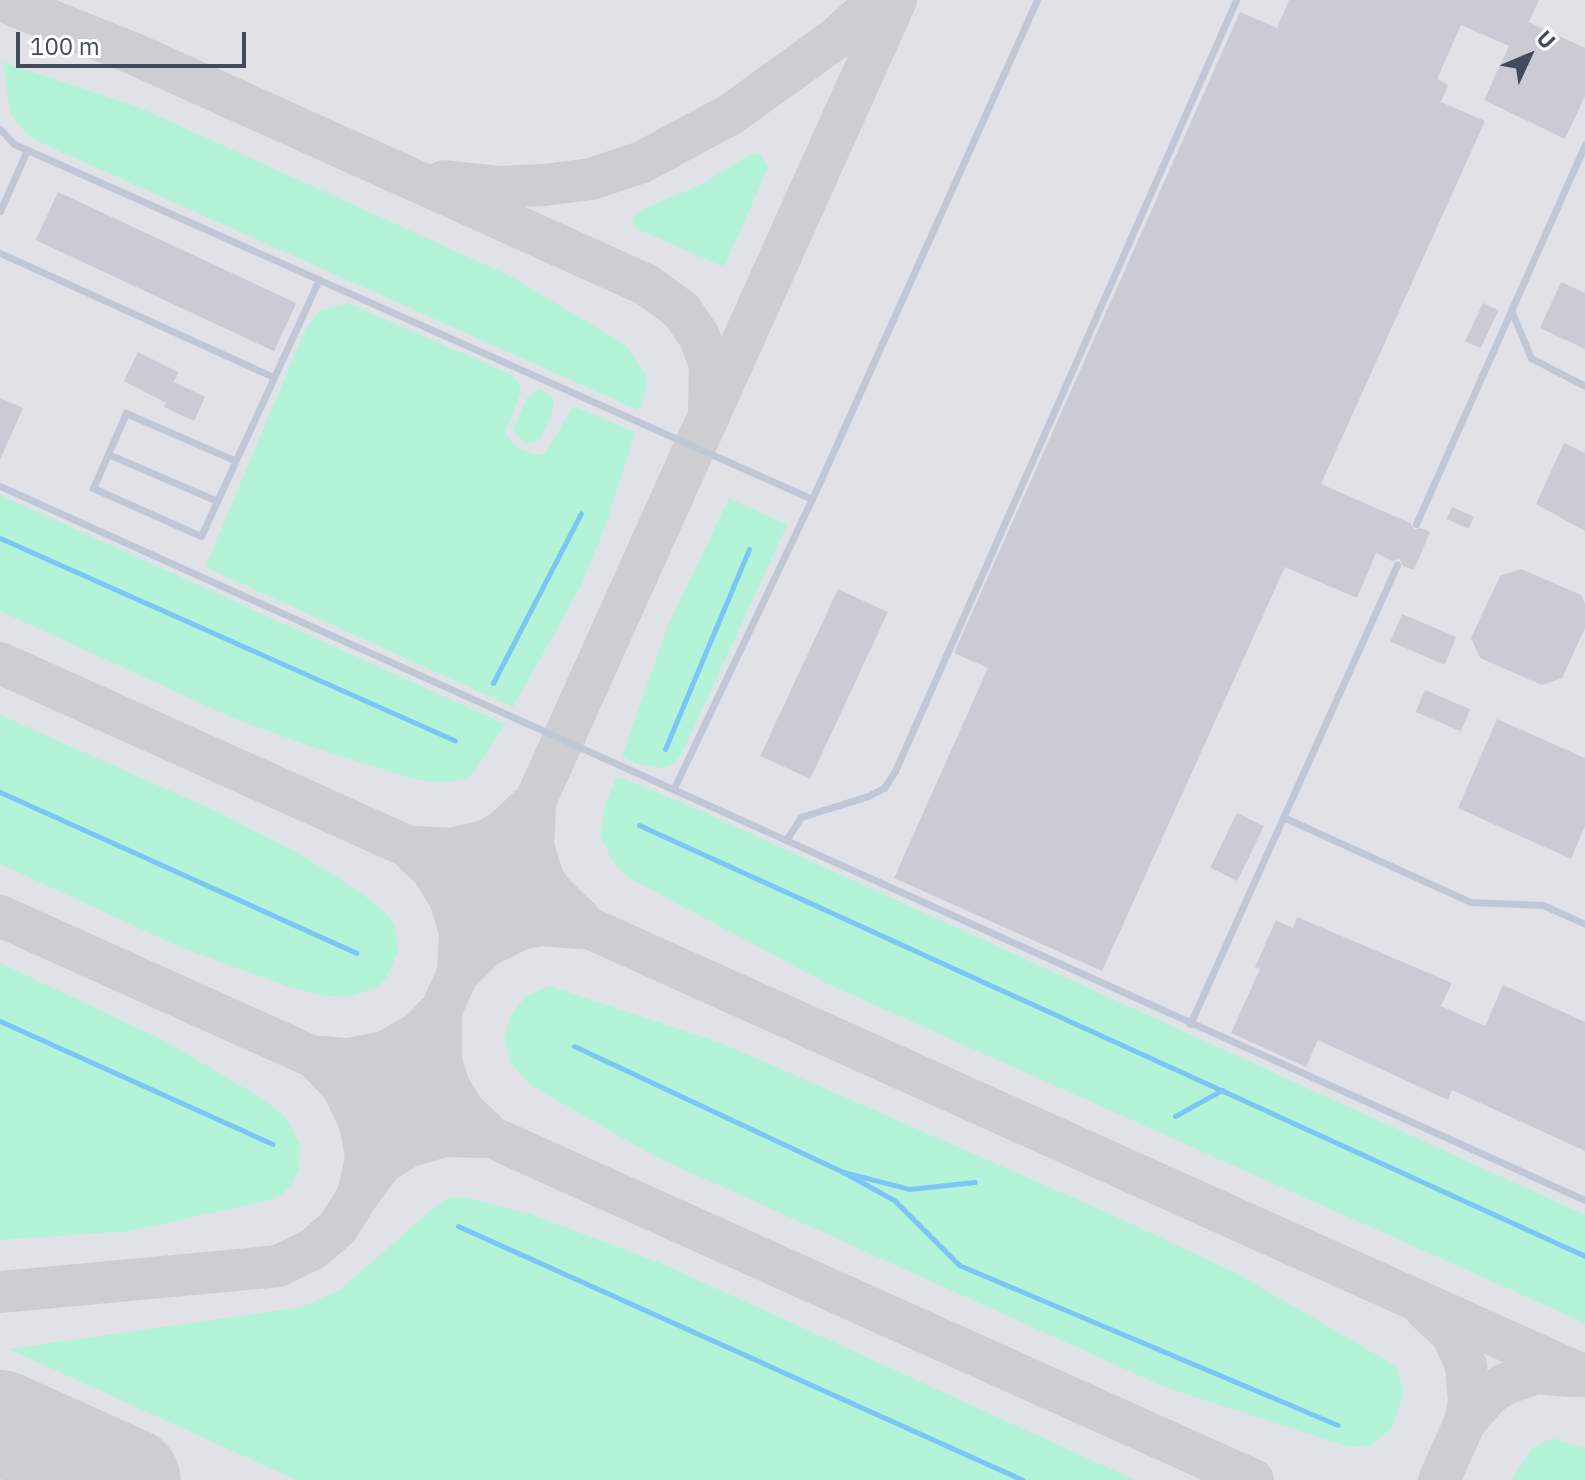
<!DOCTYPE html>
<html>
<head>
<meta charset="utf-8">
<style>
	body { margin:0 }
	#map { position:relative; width:1585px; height:1480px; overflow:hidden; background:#efecec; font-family:"IBM Plex Sans",sans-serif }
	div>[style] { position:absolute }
	.airport>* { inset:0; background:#e0e2e8; transform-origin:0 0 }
	.green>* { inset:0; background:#b3f4d8 }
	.stream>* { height:5px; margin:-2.5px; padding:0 2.5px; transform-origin:2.5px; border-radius:2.5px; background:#7bc6f6 }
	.taxiway>* { height:42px; margin:-21px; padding:0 21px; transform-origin:21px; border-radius:21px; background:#ceced2 }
	.runway>* { height:104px; margin:-52px; padding:0 52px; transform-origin:52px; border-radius:52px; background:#ceced2 }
	.building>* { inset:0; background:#caccd5; transform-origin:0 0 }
	.lane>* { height:7px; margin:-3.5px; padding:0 3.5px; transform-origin:3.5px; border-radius:3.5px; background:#c0c8d6 }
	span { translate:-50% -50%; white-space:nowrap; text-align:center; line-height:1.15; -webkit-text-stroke:8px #fff; paint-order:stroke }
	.north { position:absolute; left:1489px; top:16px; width:80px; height:80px; -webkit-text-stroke:6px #fff; paint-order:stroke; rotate:46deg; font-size:22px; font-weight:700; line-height:32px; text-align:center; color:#424b5c }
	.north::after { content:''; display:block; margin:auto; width:28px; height:36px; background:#424b5c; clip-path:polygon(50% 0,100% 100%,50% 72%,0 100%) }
	.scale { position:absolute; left:16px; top:32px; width:230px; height:36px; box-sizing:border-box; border:4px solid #424b5c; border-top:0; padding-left:10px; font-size:24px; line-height:28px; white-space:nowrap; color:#424b5c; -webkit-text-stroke:6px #fff; paint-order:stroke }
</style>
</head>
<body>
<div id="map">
	<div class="airport">
		<div style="left:0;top:0;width:1585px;height:1480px"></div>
	</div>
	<div class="green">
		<div style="clip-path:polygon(3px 62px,138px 107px,508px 275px,626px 345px,645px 374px,647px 384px,641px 407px,636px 409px,39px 142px,25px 133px,10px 112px)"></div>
		<div style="clip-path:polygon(753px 153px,761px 155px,768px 168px,724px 267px,633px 227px,633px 218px,641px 210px,702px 184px)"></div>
		<div style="clip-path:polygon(348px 303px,512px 375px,519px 383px,521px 392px,505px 434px,516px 447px,536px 455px,545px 454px,573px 406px,635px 432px,606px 525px,581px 586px,513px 707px,205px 567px,306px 328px,319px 311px)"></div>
		<div style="clip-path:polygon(540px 389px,553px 398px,553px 410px,540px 440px,527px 444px,517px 437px,513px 429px,526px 399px)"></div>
		<div style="clip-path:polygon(0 495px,505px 724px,475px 771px,467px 778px,441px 783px,413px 779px,315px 748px,233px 718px,0 611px)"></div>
		<div style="clip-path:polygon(729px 498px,787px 525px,681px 755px,673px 764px,663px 768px,636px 764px,622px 756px,668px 625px)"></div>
		<div style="clip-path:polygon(0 715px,218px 812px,305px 857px,361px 893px,388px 915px,395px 927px,398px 952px,386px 978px,377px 987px,348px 997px,325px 996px,289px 987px,182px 948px,0 864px)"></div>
		<div style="clip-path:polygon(617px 776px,695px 808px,1585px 1215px,1585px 1323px,830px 985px,629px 878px,614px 864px,600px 836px,605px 804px)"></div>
		<div style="clip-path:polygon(0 963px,167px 1042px,261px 1098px,285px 1117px,300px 1144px,299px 1169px,291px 1185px,281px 1195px,266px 1201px,130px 1231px,0 1240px)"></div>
		<div style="clip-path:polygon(550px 986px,726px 1045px,1108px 1213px,1236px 1273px,1396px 1366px,1404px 1391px,1392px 1428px,1370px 1446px,1349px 1447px,1167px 1388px,654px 1156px,529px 1084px,511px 1063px,504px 1039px,510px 1016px,526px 996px)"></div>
		<div style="clip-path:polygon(465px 1197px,530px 1214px,665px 1265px,1135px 1480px,296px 1480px,9px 1349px,302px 1307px,341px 1289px,438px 1204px,449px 1198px)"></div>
		<div style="clip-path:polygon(1552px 1438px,1585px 1448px,1585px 1480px,1512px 1480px,1531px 1449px)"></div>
	</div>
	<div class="stream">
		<div style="left:0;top:538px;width:498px;rotate:24deg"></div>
		<div style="left:493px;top:683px;width:191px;rotate:-62.6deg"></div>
		<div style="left:665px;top:749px;width:217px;rotate:-67.2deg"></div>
		<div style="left:0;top:792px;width:391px;rotate:24.3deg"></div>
		<div style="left:639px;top:825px;width:1040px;rotate:24.49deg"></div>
		<div style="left:0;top:1021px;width:299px;rotate:24.3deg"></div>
		<div style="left:574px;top:1046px;width:297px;rotate:25.1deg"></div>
		<div style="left:843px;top:1172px;width:68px;rotate:14.4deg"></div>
		<div style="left:909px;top:1189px;width:66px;rotate:-6.1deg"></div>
		<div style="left:1175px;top:1116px;width:54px;rotate:-29deg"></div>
		<div style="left:843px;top:1172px;width:58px;rotate:28.8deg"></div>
		<div style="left:894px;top:1200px;width:92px;rotate:45deg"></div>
		<div style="left:959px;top:1265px;width:411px;rotate:22.9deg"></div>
		<div style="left:458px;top:1226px;width:619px;rotate:24.21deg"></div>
	</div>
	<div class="taxiway">
		<div style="left:0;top:0;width:142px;rotate:21.9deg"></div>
		<div style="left:132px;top:53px;width:565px;rotate:24.25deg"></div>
		<div style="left:647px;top:285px;width:44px;rotate:36.6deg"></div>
		<div style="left:682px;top:311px;width:30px;rotate:56deg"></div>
		<div style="left:699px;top:336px;width:31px;rotate:69deg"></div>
		<div style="left:710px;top:365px;width:44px;rotate:91.3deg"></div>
		<div style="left:444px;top:181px;width:54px;rotate:6.3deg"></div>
		<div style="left:498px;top:187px;width:46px;rotate:-2.5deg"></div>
		<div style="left:544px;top:185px;width:47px;rotate:-7.3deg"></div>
		<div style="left:591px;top:179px;width:54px;rotate:-18.4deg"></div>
		<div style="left:642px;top:162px;width:101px;rotate:-28.3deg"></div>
		<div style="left:731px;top:114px;width:128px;rotate:-35.8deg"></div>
		<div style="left:835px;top:39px;width:58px;rotate:-42.2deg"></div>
		<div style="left:0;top:663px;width:1738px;rotate:24.22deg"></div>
		<div style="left:535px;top:809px;width:37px;rotate:93deg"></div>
		<div style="left:533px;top:846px;width:34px;rotate:73deg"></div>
		<div style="left:543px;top:878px;width:17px;rotate:57deg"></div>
		<div style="left:552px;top:892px;width:39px;rotate:44deg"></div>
		<div style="left:416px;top:847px;width:34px;rotate:3deg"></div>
		<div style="left:450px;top:849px;width:36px;rotate:-13deg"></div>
		<div style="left:485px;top:841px;width:21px;rotate:-29deg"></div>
		<div style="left:503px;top:831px;width:35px;rotate:-43deg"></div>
		<div style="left:414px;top:853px;width:26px;rotate:43deg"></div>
		<div style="left:433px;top:871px;width:33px;rotate:59deg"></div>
		<div style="left:450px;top:899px;width:34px;rotate:73deg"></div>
		<div style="left:460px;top:931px;width:36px;rotate:93deg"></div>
		<div style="left:0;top:916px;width:1374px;rotate:24.23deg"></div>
		<div style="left:463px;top:969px;width:31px;rotate:-45deg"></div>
		<div style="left:485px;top:947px;width:40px;rotate:-26.6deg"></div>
		<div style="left:521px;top:929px;width:21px;rotate:-11deg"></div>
		<div style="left:542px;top:925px;width:36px;rotate:5deg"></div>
		<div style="left:441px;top:1017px;width:43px;rotate:90deg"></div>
		<div style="left:441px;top:1060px;width:26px;rotate:74deg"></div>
		<div style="left:448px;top:1085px;width:32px;rotate:58deg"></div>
		<div style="left:465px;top:1112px;width:25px;rotate:43deg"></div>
		<div style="left:323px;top:1057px;width:25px;rotate:5deg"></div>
		<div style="left:348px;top:1059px;width:38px;rotate:-11deg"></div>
		<div style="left:385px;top:1052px;width:40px;rotate:-29.7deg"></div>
		<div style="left:420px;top:1032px;width:22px;rotate:-47deg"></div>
		<div style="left:320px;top:1063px;width:33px;rotate:46deg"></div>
		<div style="left:343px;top:1087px;width:40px;rotate:65deg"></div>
		<div style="left:360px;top:1123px;width:36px;rotate:80deg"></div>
		<div style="left:366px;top:1158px;width:38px;rotate:102deg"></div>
		<div style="left:358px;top:1195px;width:41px;rotate:-52.9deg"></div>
		<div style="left:383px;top:1162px;width:31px;rotate:-31deg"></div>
		<div style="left:410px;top:1146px;width:35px;rotate:-16deg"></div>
		<div style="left:444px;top:1136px;width:40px;rotate:1.4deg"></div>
		<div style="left:0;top:1292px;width:279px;rotate:-5.3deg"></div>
		<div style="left:278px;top:1266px;width:39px;rotate:-26deg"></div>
		<div style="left:313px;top:1249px;width:33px;rotate:-41deg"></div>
		<div style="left:338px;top:1227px;width:38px;rotate:-58deg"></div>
		<div style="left:358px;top:1195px;width:1311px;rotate:-65.76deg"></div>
		<div style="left:1426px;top:1310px;width:35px;rotate:43deg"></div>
		<div style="left:1452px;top:1334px;width:35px;rotate:66deg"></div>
		<div style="left:1466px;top:1366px;width:36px;rotate:85deg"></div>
		<div style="left:1469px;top:1402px;width:20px;rotate:101deg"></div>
		<div style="left:1439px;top:1480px;width:64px;rotate:-65.9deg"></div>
		<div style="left:1465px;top:1422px;width:37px;rotate:-49deg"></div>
		<div style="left:1489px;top:1394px;width:19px;rotate:-32deg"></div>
		<div style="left:1505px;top:1384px;width:34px;rotate:-19deg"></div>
		<div style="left:1537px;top:1373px;width:37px;rotate:5deg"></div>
	</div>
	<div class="runway">
		<div style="left:0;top:1422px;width:141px;rotate:24.2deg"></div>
	</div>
	<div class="building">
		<div style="clip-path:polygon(1289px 0,1539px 0,1529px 22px,1585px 48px,1585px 96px,1565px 139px,1484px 100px,1509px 46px,1461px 25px,1437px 79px,1448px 85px,1441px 102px,1485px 121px,1321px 484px,1410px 523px,1414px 530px,1421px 528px,1430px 532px,1414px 570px,1403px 566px,1400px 559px,1392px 561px,1376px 553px,1357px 598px,1285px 567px,1102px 971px,894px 878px,988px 668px,954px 653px,1240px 12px,1277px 28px)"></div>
		<div style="left:58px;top:192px;width:263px;height:53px;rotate:25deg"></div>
		<div style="clip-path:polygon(1561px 282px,1585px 293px,1585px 349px,1540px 328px)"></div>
		<div style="left:1483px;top:303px;width:17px;height:42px;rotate:25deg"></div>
		<div style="clip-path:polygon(138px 352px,178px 372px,174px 382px,205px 397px,194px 421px,164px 407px,166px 403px,124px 381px)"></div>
		<div style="clip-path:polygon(0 398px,23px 408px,0 460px)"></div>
		<div style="clip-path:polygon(1564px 443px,1585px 453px,1585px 531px,1536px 504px)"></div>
		<div style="left:1452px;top:507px;width:24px;height:13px;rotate:24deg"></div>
		<div style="clip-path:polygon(1521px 569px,1581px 595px,1585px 604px,1585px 628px,1562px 678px,1542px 685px,1480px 658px,1471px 638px,1500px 576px)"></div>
		<div style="left:838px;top:589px;width:55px;height:184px;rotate:25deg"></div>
		<div style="left:1402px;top:614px;width:59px;height:30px;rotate:23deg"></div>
		<div style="left:1425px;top:690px;width:49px;height:24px;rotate:23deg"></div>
		<div style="clip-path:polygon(1497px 719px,1585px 758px,1585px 826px,1571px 859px,1458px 808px)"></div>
		<div style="left:1237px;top:813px;width:30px;height:61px;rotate:26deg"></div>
		<div style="clip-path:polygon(1297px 917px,1452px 983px,1441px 1006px,1485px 1026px,1503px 985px,1585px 1022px,1585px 1151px,1452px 1090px,1448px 1100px,1318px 1040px,1306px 1067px,1231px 1033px,1260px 969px,1255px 967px,1276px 920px,1293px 928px)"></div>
	</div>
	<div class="lane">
		<div style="left:0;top:129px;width:21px;rotate:47deg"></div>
		<div style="left:14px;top:144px;width:873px;rotate:23.98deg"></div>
		<div style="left:812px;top:499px;width:547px;rotate:-65.73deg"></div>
		<div style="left:0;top:211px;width:67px;rotate:-66.1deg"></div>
		<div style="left:0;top:253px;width:300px;rotate:24.4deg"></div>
		<div style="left:1511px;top:310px;width:52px;rotate:67.4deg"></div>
		<div style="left:1531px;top:358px;width:61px;rotate:27.4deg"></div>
		<div style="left:108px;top:454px;width:119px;rotate:23.3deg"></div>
		<div style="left:234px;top:460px;width:118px;rotate:-156.5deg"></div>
		<div style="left:126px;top:413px;width:82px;rotate:113.7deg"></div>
		<div style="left:93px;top:488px;width:118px;rotate:24deg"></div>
		<div style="left:201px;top:536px;width:283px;rotate:-65.3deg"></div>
		<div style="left:0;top:486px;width:1738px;rotate:24.25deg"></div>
		<div style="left:1416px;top:524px;width:416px;rotate:-66deg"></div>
		<div style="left:674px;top:788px;width:320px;rotate:-64.5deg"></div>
		<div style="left:1283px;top:817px;width:205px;rotate:24.4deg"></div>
		<div style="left:1470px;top:902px;width:73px;rotate:2.4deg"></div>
		<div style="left:1543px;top:905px;width:46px;rotate:24.3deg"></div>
		<div style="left:786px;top:840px;width:27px;rotate:-57deg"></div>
		<div style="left:801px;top:817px;width:70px;rotate:-17.4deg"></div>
		<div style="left:868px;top:796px;width:18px;rotate:-27deg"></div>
		<div style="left:884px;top:788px;width:20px;rotate:-57deg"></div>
		<div style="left:895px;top:771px;width:843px;rotate:-66.14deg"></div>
		<div style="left:1190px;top:1024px;width:504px;rotate:-65.73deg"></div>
	</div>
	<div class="north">U</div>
	<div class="scale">100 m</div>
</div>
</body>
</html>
